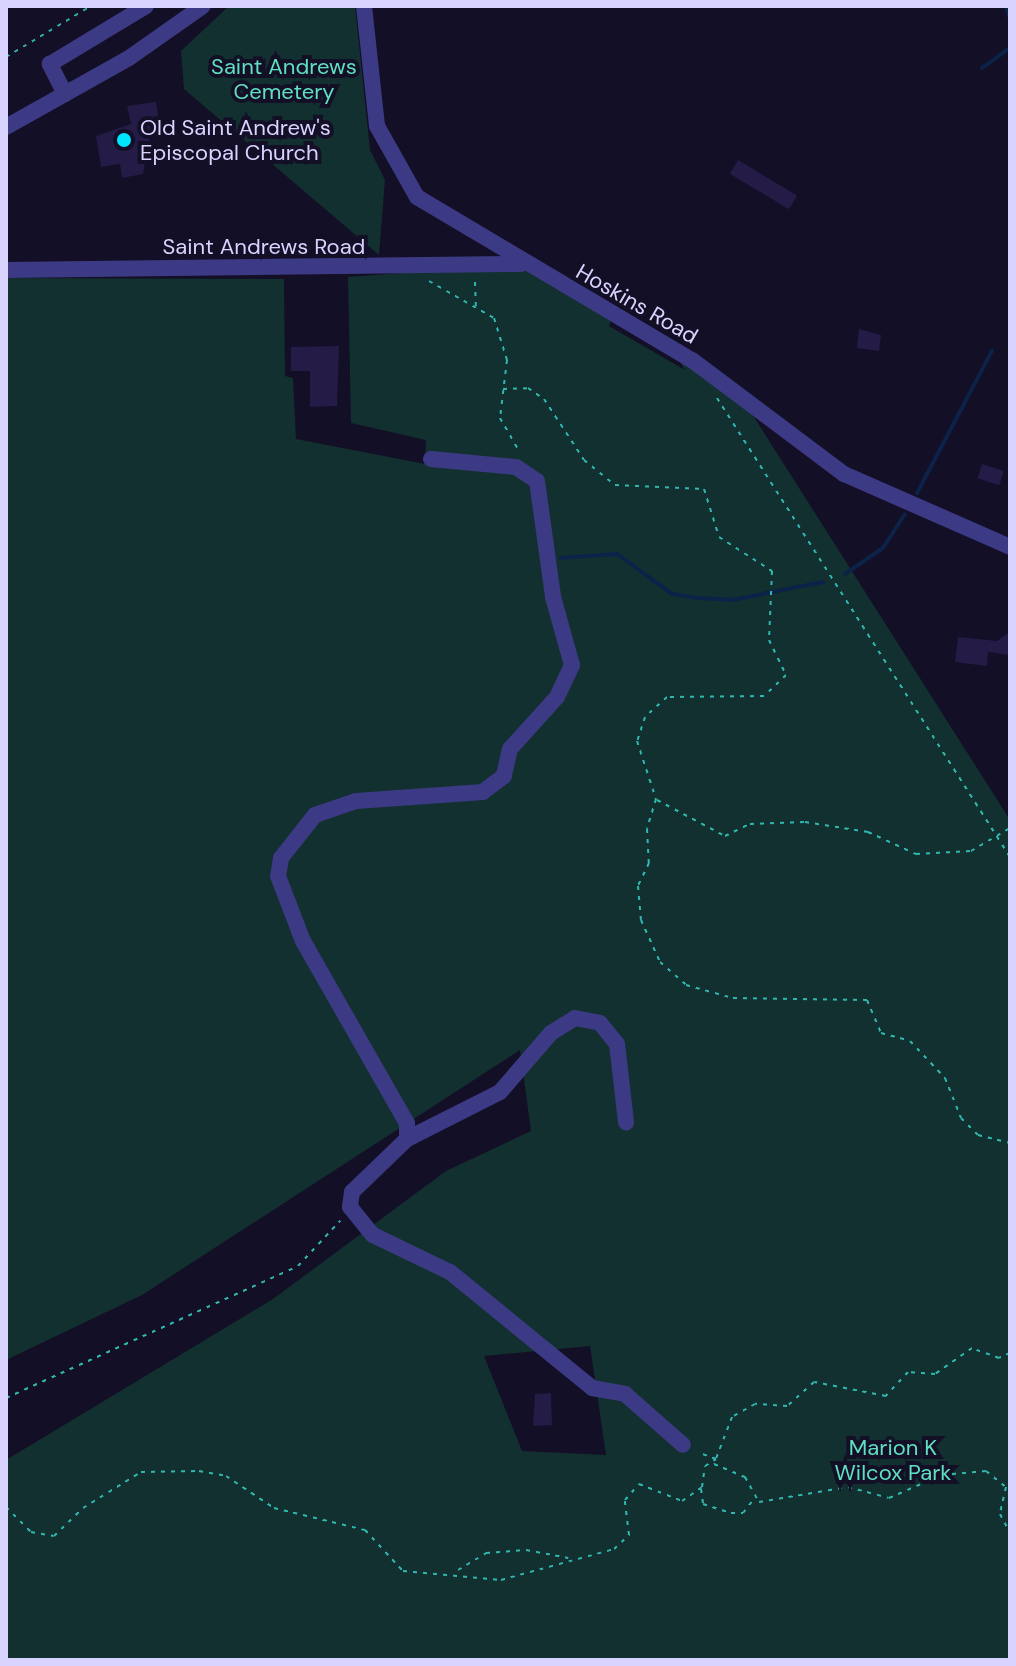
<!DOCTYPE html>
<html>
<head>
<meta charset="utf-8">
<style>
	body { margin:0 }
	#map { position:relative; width:1016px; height:1666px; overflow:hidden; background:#130f26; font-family:"DM Sans",sans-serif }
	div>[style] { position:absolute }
	.green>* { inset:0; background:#12302f }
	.stream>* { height:4px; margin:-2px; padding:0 2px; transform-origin:2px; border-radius:2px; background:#0c2248 }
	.building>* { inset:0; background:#241b47; transform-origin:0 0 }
	.path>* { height:2px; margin-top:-1px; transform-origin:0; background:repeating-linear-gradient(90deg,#2fb8b0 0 4px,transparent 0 10px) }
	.minor>* { height:16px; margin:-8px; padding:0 8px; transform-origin:8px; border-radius:8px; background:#3d3a85 }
	.dots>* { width:22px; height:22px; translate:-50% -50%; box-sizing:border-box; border:4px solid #130f26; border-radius:50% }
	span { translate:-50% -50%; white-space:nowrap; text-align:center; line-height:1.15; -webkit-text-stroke:8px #130f26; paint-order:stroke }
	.park-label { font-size:22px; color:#5fe0c0 }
	.poi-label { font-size:22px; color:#d9d4ff }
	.left { translate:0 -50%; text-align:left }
	.street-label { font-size:22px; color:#d9d4ff }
	.frame { position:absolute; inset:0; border:8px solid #d9d4ff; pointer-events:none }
</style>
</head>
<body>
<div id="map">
	<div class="green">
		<div style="clip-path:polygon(229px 6px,355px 6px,370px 150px,385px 180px,379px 255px,184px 89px,181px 51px)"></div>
		<div style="clip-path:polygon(evenodd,522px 264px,613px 315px,609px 326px,685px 370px,672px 349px,740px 395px,1010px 820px,1010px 1660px,6px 1660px,6px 1460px,273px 1299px,446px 1171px,531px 1131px,520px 1050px,142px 1295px,6px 1360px,6px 278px,284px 279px,285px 376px,293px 378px,296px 439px,425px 464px,426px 440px,351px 423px,348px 277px,522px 264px,590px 1346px,606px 1455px,522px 1451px,484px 1356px,590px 1346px)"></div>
	</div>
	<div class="stream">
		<div style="left:1006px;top:6px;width:14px;rotate:73deg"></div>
		<div style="left:982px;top:68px;width:34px;rotate:-36deg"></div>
		<div style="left:917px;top:493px;width:161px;rotate:-62.2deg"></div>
		<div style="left:561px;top:558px;width:56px;rotate:-4.1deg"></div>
		<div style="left:617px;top:554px;width:68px;rotate:36deg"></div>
		<div style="left:672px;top:594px;width:26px;rotate:9deg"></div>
		<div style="left:698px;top:598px;width:34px;rotate:3deg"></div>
		<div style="left:732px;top:600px;width:93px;rotate:-11.2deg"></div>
		<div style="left:845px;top:574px;width:46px;rotate:-34.4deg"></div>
		<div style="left:883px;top:548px;width:40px;rotate:-57.1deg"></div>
	</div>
	<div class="building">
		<div style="clip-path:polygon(156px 102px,161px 134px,150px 136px,143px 174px,122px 178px,120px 164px,101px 167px,96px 136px,131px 124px,127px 106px)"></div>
		<div style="left:738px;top:160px;width:69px;height:16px;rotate:31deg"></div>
		<div style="clip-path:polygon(859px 329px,881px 335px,879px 351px,857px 348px)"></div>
		<div style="clip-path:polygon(339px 346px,337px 406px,310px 407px,310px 371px,291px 371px,291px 347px)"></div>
		<div style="left:982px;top:464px;width:23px;height:15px;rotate:18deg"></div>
		<div style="clip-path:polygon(1010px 632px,1010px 655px,988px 652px,987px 666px,955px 662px,958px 637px,997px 641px)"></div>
		<div style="clip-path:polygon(551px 1393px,552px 1425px,533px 1426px,535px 1394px)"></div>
	</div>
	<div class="path">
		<div style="left:6px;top:57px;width:99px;rotate:-31deg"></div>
		<div style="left:429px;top:281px;width:75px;rotate:29.6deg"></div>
		<div style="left:494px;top:318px;width:44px;rotate:72.8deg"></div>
		<div style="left:507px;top:360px;width:58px;rotate:96.9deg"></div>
		<div style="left:500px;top:418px;width:38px;rotate:60deg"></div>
		<div style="left:475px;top:282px;width:25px;rotate:88deg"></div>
		<div style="left:503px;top:389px;width:25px;rotate:-2deg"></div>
		<div style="left:528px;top:388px;width:19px;rotate:35deg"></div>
		<div style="left:544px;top:399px;width:73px;rotate:56.7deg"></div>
		<div style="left:584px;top:460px;width:40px;rotate:39deg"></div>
		<div style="left:615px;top:485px;width:89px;rotate:2.6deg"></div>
		<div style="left:704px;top:489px;width:50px;rotate:72.6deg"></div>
		<div style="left:719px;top:537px;width:63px;rotate:32.7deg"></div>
		<div style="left:772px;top:571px;width:69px;rotate:92.5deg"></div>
		<div style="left:769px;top:640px;width:39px;rotate:64deg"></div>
		<div style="left:786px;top:675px;width:30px;rotate:136deg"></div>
		<div style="left:764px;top:696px;width:97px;rotate:179.4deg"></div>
		<div style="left:667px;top:697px;width:30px;rotate:138deg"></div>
		<div style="left:645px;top:717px;width:25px;rotate:108deg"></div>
		<div style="left:637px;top:741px;width:61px;rotate:71.9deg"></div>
		<div style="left:656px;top:799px;width:31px;rotate:107deg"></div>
		<div style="left:647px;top:829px;width:34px;rotate:87deg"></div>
		<div style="left:649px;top:863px;width:25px;rotate:116deg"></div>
		<div style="left:638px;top:886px;width:34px;rotate:85deg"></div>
		<div style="left:641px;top:920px;width:46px;rotate:65.7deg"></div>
		<div style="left:660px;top:962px;width:35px;rotate:41deg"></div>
		<div style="left:686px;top:985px;width:49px;rotate:15.5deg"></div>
		<div style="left:733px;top:998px;width:134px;rotate:0.9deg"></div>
		<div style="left:867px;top:1000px;width:36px;rotate:67deg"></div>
		<div style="left:881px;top:1033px;width:30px;rotate:15deg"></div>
		<div style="left:910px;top:1041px;width:51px;rotate:46.6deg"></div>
		<div style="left:945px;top:1078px;width:43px;rotate:68.2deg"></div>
		<div style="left:961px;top:1118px;width:24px;rotate:45deg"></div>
		<div style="left:978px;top:1135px;width:33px;rotate:14deg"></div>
		<div style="left:717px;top:398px;width:545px;rotate:57.45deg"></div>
		<div style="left:657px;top:800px;width:77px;rotate:27.9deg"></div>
		<div style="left:725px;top:836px;width:28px;rotate:-26deg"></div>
		<div style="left:750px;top:824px;width:55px;rotate:-2.1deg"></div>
		<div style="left:805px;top:822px;width:64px;rotate:9deg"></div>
		<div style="left:868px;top:832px;width:53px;rotate:24.6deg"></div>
		<div style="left:916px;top:854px;width:55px;rotate:-3.1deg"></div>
		<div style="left:971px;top:851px;width:45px;rotate:-30.5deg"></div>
		<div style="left:1010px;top:1353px;width:12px;rotate:156deg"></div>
		<div style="left:999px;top:1358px;width:29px;rotate:-160deg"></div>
		<div style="left:972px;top:1348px;width:45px;rotate:144.9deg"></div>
		<div style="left:935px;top:1374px;width:27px;rotate:-176deg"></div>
		<div style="left:908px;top:1372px;width:33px;rotate:133deg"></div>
		<div style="left:886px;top:1396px;width:73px;rotate:-169deg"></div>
		<div style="left:814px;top:1382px;width:36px;rotate:138deg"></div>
		<div style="left:787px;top:1406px;width:32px;rotate:-176deg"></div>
		<div style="left:755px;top:1404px;width:26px;rotate:151deg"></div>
		<div style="left:732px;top:1417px;width:50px;rotate:111deg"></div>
		<div style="left:714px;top:1464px;width:34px;rotate:23deg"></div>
		<div style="left:745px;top:1477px;width:29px;rotate:61deg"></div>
		<div style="left:759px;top:1502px;width:90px;rotate:-9.6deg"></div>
		<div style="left:848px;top:1487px;width:42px;rotate:15deg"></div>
		<div style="left:889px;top:1498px;width:58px;rotate:-23.5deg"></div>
		<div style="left:942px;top:1475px;width:44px;rotate:-5.2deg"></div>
		<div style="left:986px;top:1471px;width:26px;rotate:39deg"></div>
		<div style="left:1006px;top:1487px;width:28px;rotate:103deg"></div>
		<div style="left:1000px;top:1514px;width:21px;rotate:62deg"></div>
		<div style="left:6px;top:1398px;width:320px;rotate:-24.3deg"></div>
		<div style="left:298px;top:1266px;width:62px;rotate:-47deg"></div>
		<div style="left:701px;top:1489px;width:15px;rotate:82deg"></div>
		<div style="left:703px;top:1504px;width:29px;rotate:18deg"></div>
		<div style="left:731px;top:1513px;width:12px"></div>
		<div style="left:743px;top:1513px;width:16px;rotate:-52deg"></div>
		<div style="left:6px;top:1507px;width:35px;rotate:45deg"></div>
		<div style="left:31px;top:1532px;width:23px;rotate:10deg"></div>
		<div style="left:54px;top:1536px;width:40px;rotate:-44deg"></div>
		<div style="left:83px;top:1508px;width:68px;rotate:-31.8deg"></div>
		<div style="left:141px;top:1472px;width:58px;rotate:-1deg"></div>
		<div style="left:199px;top:1471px;width:27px;rotate:10deg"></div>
		<div style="left:226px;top:1476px;width:58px;rotate:33.7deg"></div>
		<div style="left:274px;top:1508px;width:94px;rotate:13.6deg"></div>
		<div style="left:365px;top:1530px;width:56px;rotate:47.2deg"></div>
		<div style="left:403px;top:1571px;width:98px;rotate:5.2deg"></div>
		<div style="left:501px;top:1580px;width:117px;rotate:-15.3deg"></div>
		<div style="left:614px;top:1549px;width:21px;rotate:-43deg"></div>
		<div style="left:629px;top:1535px;width:35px;rotate:-97deg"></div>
		<div style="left:625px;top:1500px;width:21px;rotate:-49deg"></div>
		<div style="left:639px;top:1484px;width:46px;rotate:21.6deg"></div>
		<div style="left:682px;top:1501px;width:24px;rotate:-35deg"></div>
		<div style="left:702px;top:1487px;width:21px;rotate:-82deg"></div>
		<div style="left:705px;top:1466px;width:13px;rotate:-32deg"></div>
		<div style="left:716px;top:1459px;width:20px;rotate:-160deg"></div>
		<div style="left:458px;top:1570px;width:33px;rotate:-31deg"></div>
		<div style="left:486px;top:1553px;width:40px;rotate:-4.3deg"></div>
		<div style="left:526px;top:1550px;width:43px;rotate:10.8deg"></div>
	</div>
	<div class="minor">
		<div style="left:364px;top:6px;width:121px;rotate:83.8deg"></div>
		<div style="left:377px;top:126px;width:81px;rotate:60.6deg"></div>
		<div style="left:417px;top:197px;width:320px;rotate:30.7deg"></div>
		<div style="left:692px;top:360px;width:190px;rotate:36.9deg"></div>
		<div style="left:844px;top:474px;width:181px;rotate:23.7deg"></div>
		<div style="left:65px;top:94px;width:34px;rotate:-117deg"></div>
		<div style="left:50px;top:64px;width:112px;rotate:-31.1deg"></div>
		<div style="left:6px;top:127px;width:141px;rotate:-29.3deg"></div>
		<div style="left:129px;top:58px;width:90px;rotate:-35.1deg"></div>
		<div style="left:6px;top:270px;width:515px;rotate:-0.67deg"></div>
		<div style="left:431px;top:459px;width:85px;rotate:5.4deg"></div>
		<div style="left:516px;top:467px;width:25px;rotate:34deg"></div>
		<div style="left:537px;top:481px;width:117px;rotate:82.1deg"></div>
		<div style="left:553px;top:597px;width:71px;rotate:74.4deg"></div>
		<div style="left:572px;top:665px;width:35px;rotate:115deg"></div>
		<div style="left:557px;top:697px;width:70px;rotate:132.1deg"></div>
		<div style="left:510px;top:749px;width:28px;rotate:103deg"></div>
		<div style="left:504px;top:776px;width:26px;rotate:143deg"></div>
		<div style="left:483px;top:792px;width:127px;rotate:175.9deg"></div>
		<div style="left:356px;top:801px;width:43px;rotate:161.1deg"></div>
		<div style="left:315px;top:815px;width:55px;rotate:128.3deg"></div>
		<div style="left:281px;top:858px;width:18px;rotate:99deg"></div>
		<div style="left:278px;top:876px;width:70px;rotate:69deg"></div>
		<div style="left:303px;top:941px;width:210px;rotate:60.3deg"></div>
		<div style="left:407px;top:1123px;width:16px;rotate:90deg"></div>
		<div style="left:407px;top:1139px;width:76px;rotate:136.1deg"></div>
		<div style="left:352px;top:1192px;width:15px;rotate:98deg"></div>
		<div style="left:350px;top:1207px;width:36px;rotate:51deg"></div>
		<div style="left:373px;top:1235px;width:85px;rotate:25.7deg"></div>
		<div style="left:450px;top:1272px;width:183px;rotate:39.2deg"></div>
		<div style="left:592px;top:1388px;width:34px;rotate:10deg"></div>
		<div style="left:625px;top:1394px;width:77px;rotate:41.3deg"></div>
		<div style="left:407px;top:1139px;width:104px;rotate:-26.8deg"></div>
		<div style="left:500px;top:1092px;width:78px;rotate:-49.2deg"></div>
		<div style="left:551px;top:1033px;width:28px;rotate:-32deg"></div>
		<div style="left:575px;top:1018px;width:25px;rotate:11deg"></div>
		<div style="left:600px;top:1023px;width:27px;rotate:51deg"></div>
		<div style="left:617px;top:1044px;width:79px;rotate:83.4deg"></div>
	</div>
	<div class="dots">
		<div style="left:124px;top:140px;background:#00e5ff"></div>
	</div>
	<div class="park-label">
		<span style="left:284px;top:79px">Saint Andrews<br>Cemetery</span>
		<span style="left:893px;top:1460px">Marion K<br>Wilcox Park</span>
	</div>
	<div class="poi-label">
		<span class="left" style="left:140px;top:140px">Old Saint Andrew's<br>Episcopal Church</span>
	</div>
	<div class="street-label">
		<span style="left:264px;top:247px">Saint Andrews Road</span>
		<span style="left:637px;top:304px;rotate:30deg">Hoskins Road</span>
	</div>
	<div class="frame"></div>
</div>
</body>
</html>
